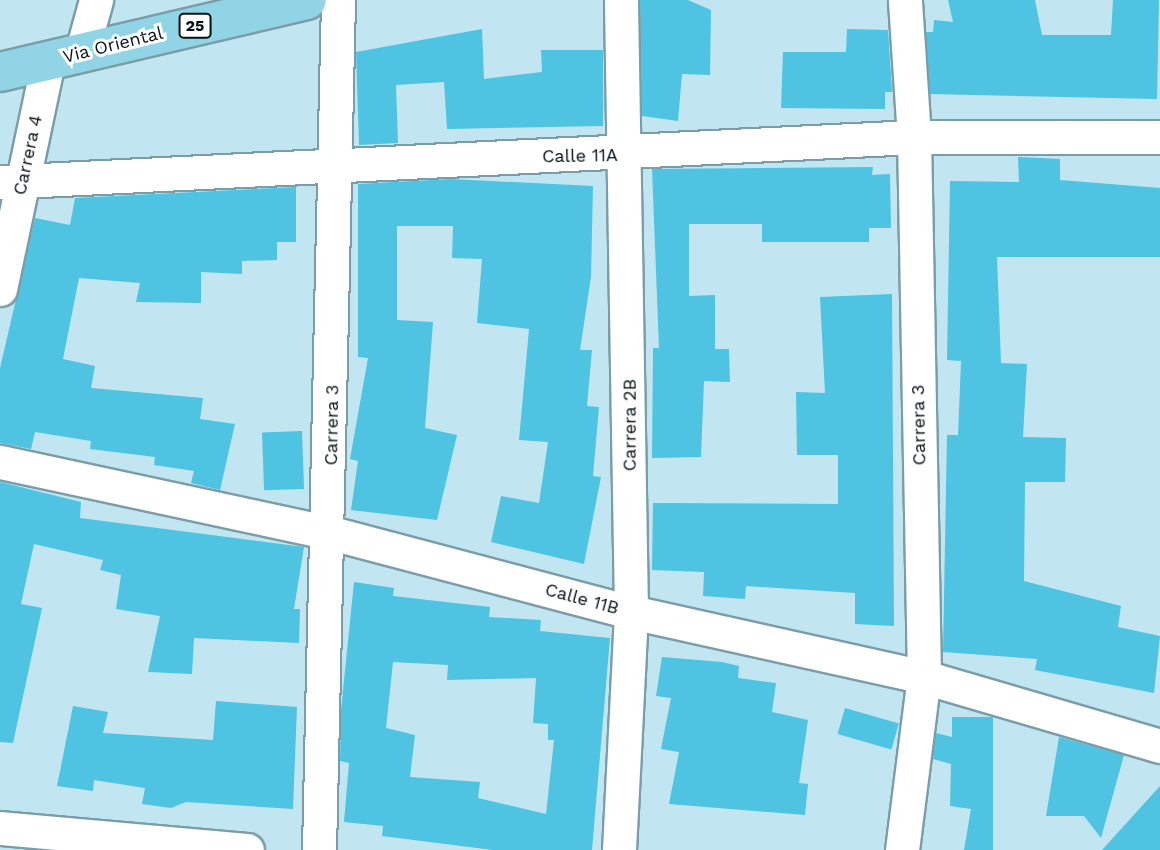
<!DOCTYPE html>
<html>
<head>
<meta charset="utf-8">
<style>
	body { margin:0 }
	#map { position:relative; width:1160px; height:850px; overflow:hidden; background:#c1e6f1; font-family:"Work Sans",sans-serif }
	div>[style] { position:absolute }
	.building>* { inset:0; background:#4ec3e2; transform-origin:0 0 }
	.roads { filter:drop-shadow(2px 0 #7b9da8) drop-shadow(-2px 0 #7b9da8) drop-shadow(0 2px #7b9da8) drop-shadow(0 -2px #7b9da8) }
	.minor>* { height:33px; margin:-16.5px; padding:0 16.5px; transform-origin:16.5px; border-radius:16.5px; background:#fff }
	.major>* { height:38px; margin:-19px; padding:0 19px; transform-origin:19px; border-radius:19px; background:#90d4e6 }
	span { translate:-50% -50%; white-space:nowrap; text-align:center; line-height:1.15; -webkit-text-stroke:6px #fff; paint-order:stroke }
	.shield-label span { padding:2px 5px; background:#fff; border:2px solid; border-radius:5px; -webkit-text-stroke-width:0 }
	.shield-label { font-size:16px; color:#051115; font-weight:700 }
	.street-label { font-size:18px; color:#051115 }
</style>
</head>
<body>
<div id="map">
	<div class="building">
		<div style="clip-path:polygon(640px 0,688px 0,711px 10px,710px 75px,682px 74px,678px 121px,642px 116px)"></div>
		<div style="clip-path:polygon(948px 0,1035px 0,1042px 35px,1111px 35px,1113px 0,1159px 0,1157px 99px,930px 94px,926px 32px,933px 32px,934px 20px,953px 22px)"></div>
		<div style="clip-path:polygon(482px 29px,484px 79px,542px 72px,541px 50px,603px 50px,603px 126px,447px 129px,444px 82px,396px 85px,398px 143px,359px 145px,356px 52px)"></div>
		<div style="clip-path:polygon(847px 29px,888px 30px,892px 92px,885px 92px,885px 109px,781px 108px,783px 52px,846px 52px)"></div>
		<div style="clip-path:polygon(1018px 157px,1060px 159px,1060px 180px,1160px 188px,1160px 257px,997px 257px,1001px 363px,1027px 364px,1023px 437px,1066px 438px,1065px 482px,1025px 482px,1024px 581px,1121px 606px,1118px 627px,1160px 636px,1154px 693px,1035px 670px,1037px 659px,943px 652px,947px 435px,958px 435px,961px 361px,947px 360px,950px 181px,1019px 182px)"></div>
		<div style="clip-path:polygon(873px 167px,872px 175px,890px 174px,891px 228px,869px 228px,869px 242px,762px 242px,762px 224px,689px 224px,689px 296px,715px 295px,715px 349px,729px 349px,730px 382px,704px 381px,701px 457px,652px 458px,653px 348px,659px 348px,652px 169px)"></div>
		<div style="clip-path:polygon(450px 179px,593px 186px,591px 277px,580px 350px,592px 350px,587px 406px,599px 407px,593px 476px,601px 477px,584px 564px,491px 542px,501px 496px,539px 503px,548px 442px,519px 440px,529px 329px,477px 323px,482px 259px,452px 258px,453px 226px,397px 226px,397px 320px,433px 322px,425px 428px,457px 435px,437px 520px,351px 510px,358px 461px,350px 459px,368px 358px,358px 357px,358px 184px)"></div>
		<div style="clip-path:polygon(296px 187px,296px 242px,277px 242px,277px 260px,242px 261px,242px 274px,201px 272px,201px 303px,136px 302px,140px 283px,79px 278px,63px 359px,95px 366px,91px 388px,203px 398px,200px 419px,235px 424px,220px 490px,191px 483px,194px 471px,154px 465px,155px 457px,90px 449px,91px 441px,35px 432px,31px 449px,0 443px,0 368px,35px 218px,70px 225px,75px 198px)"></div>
		<div style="clip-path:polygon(892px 294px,894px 626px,855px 624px,855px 593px,746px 586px,745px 599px,703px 596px,704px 572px,652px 570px,653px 503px,838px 504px,838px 455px,797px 455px,796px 392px,825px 393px,820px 297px)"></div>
		<div style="left:302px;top:431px;width:58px;height:40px;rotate:88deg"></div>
		<div style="clip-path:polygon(0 482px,81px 502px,80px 518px,304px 547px,294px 609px,300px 609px,299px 643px,194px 638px,192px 674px,148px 672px,160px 616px,116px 609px,121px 575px,100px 570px,103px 560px,34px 544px,21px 604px,42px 608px,13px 743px,0 742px)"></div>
		<div style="clip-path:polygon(evenodd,354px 582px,394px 588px,393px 596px,490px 607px,489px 617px,541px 620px,540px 631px,610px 638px,592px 850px,493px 850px,382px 836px,383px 826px,344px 822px,349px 763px,340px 761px,341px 710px,354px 582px,393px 662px,448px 665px,447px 680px,536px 678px,533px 723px,548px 724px,548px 740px,554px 740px,546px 814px,478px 798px,480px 782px,410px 777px,415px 735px,386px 728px,393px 662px)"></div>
		<div style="clip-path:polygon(662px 657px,722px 662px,739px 666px,738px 678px,776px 683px,772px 712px,808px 720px,799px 783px,808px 784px,805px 815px,669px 804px,679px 752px,661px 749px,671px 698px,656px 696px)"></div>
		<div style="clip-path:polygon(216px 701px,297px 707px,293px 809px,186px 802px,171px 808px,142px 804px,145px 788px,94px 780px,93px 791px,57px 786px,73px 706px,108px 712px,103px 733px,213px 740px)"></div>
		<div style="left:845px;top:708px;width:56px;height:27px;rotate:16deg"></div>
		<div style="clip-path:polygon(952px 717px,993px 717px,993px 850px,964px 850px,971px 809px,950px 806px,951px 764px,933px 759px,936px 733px,952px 737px)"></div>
		<div style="clip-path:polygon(1059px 737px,1124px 755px,1101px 838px,1084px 816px,1046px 816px)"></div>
		<div style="clip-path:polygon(1160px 786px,1160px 850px,1102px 850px)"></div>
	</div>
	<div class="roads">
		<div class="minor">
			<div style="left:82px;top:51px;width:53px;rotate:-74.6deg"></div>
			<div style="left:0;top:182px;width:915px;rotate:-2.82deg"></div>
			<div style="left:914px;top:137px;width:246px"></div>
			<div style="left:0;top:289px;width:233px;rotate:-78.1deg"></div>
			<div style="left:0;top:462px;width:339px;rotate:12.1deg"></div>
			<div style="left:331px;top:533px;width:310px;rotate:14.8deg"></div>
			<div style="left:631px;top:612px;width:300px;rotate:12.5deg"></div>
			<div style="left:924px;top:677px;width:246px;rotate:16.3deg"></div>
			<div style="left:0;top:828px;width:248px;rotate:5.1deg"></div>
			<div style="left:319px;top:850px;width:850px;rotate:-88.72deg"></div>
			<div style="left:619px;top:850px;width:238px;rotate:-87.1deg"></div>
			<div style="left:631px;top:612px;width:612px;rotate:-90.94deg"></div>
			<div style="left:902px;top:850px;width:174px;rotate:-82.8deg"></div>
			<div style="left:924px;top:677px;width:540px;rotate:-91.06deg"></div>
			<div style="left:914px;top:137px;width:137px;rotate:-93.8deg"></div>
		</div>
		<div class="major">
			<div style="left:0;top:72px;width:315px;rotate:-13.2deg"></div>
		</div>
	</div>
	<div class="shield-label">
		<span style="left:195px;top:26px">25</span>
	</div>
	<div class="street-label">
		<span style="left:113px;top:45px;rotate:-14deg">Via Oriental</span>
		<span style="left:28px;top:155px;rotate:-78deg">Carrera 4</span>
		<span style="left:580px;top:156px;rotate:-1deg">Calle 11A</span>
		<span style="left:332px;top:425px;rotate:-89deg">Carrera 3</span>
		<span style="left:630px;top:425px;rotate:-90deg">Carrera 2B</span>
		<span style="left:919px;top:425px;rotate:-91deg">Carrera 3</span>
		<span style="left:582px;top:599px;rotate:15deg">Calle 11B</span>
	</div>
</div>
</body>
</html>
